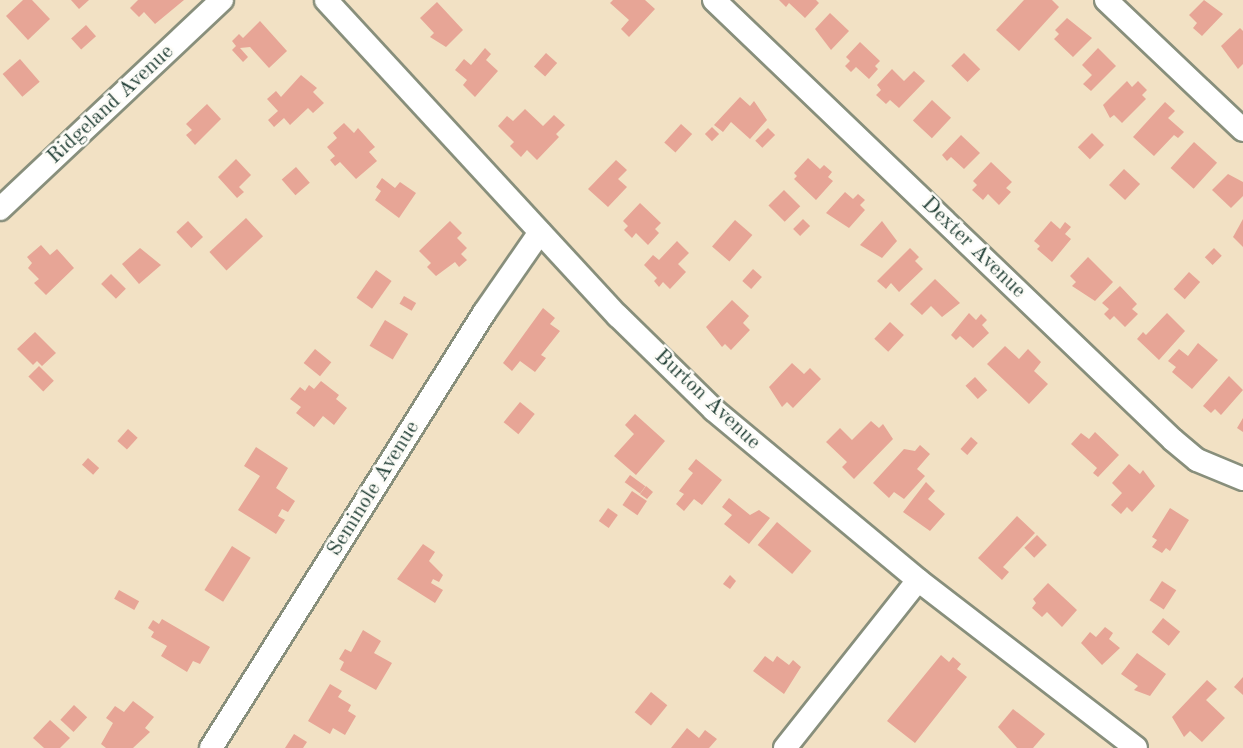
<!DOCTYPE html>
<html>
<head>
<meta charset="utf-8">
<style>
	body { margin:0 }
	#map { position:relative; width:1243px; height:748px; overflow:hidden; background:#f2e1c4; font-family:"Old Standard TT",serif }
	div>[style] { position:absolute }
	.building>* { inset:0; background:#e7a596; transform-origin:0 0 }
	.roads { filter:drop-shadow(2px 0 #888f7c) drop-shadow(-2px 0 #888f7c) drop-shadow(0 2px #888f7c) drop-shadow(0 -2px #888f7c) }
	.street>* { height:22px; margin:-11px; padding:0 11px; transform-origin:11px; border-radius:11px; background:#fff }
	span { translate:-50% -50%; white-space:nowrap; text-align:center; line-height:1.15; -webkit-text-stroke:5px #fdfcf7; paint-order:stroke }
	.street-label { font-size:21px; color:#1f3d34 }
</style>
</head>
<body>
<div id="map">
	<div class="building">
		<div style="clip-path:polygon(23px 0,32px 0,50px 19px,28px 40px,6px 16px)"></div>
		<div style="clip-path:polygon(71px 0,89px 0,79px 9px)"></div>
		<div style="clip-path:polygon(138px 0,184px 0,155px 24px,144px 12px,139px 17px,130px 8px)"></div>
		<div style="clip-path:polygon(613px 0,645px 0,655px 9px,629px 37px,621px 29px,629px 20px,610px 3px)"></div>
		<div style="clip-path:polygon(779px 0,816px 0,819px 3px,805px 18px,789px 3px,786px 7px)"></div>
		<div style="clip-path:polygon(1024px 0,1052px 0,1059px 7px,1019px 51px,996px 30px)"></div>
		<div style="clip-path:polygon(1204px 0,1223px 14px,1202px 36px,1193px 28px,1197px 23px,1189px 15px)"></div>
		<div style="clip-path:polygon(437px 2px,463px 30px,446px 47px,430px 37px,434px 33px,420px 18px)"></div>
		<div style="clip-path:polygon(830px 13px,849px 31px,831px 50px,815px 29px)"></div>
		<div style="clip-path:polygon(1067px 18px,1092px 38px,1073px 57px,1054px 39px,1059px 34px,1055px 30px)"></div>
		<div style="clip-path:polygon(260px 21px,287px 51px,269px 68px,250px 47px,240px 48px,248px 57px,243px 62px,232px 50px,236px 46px,232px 41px,239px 34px,243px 38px)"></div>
		<div style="left:86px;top:25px;width:15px;height:20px;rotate:48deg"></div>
		<div style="clip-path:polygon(1240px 28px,1243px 31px,1243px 64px,1238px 69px,1221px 46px)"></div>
		<div style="clip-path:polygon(860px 42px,880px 61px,875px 66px,878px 69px,869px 79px,856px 67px,851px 72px,845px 66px,850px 61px,846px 57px)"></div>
		<div style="clip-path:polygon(485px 48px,491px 54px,486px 60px,498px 71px,475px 97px,463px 85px,467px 80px,455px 70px,464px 59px,471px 65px)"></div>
		<div style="clip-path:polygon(1098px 48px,1116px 66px,1091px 91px,1083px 84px,1092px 75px,1082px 65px)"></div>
		<div style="left:546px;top:53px;width:15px;height:18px;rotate:42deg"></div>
		<div style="left:964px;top:53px;width:23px;height:18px;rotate:45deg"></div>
		<div style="left:20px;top:59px;width:30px;height:23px;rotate:49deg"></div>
		<div style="clip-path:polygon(892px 69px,904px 81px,914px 71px,925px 81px,899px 108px,890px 100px,886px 104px,876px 95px,881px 90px,877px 85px)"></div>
		<div style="clip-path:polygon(301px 75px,317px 88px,313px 92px,324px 103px,313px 113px,308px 108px,290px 125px,284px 118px,274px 127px,268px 120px,278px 111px,267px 99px,276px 91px,281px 97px)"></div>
		<div style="clip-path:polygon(1127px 81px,1132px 87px,1138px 81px,1147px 90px,1142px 95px,1146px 99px,1122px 123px,1114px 115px,1110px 118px,1103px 105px)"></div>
		<div style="clip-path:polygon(740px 97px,750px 106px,754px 101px,767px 120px,750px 139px,731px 122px,723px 132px,714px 125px)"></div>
		<div style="left:932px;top:100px;width:26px;height:28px;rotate:43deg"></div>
		<div style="clip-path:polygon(1165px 102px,1175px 111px,1168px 118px,1184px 132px,1178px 138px,1174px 135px,1154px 156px,1133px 137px)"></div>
		<div style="clip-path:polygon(207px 104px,221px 119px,195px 145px,186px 135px,192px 130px,186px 124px)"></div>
		<div style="clip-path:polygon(525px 109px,543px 126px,554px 115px,565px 125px,556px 134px,559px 137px,537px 160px,527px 150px,521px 157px,510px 146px,514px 142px,498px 126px,507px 116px,513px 121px)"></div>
		<div style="clip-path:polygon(344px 123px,354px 133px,358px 128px,375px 147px,369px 152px,377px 161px,356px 179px,340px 162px,335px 166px,330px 160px,335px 156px,327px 147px,337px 138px,333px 133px)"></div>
		<div style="left:681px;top:124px;width:15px;height:25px;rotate:42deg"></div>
		<div style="left:712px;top:127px;width:10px;height:10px;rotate:45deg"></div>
		<div style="left:768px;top:128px;width:10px;height:18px;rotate:45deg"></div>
		<div style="left:1092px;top:133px;width:17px;height:20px;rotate:45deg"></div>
		<div style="clip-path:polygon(961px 135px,980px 153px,964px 169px,951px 157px,947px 161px,942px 155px)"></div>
		<div style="left:1194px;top:142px;width:31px;height:35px;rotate:42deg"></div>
		<div style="clip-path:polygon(808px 158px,820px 169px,824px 165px,832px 172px,828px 177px,833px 181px,816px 200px,794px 179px,797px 176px,794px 173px)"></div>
		<div style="clip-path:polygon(236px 159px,251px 175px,239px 187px,244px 192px,237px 198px,218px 177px)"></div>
		<div style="clip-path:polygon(616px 160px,627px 170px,618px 179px,627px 187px,608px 207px,588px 189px)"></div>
		<div style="clip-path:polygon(991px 162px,1012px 182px,1006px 188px,1011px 192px,999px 205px,988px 194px,983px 200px,972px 190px,977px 185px,973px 181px)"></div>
		<div style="left:296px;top:167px;width:21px;height:19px;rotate:49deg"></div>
		<div style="left:1124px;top:169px;width:22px;height:22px;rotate:43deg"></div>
		<div style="clip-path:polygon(1228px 174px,1243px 182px,1243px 196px,1231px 208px,1212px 190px)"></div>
		<div style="clip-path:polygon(382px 178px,395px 188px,400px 182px,416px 193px,399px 218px,375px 200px,381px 191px,376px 187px)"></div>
		<div style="left:784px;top:190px;width:23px;height:22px;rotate:45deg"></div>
		<div style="clip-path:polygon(845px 192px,853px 199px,858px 194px,865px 200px,860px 205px,865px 210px,849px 228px,826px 213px)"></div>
		<div style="clip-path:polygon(640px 203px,661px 223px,655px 229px,659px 233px,648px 245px,636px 233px,632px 238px,624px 230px,628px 226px,623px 221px)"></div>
		<div style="left:246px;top:218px;width:25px;height:50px;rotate:47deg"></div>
		<div style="left:803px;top:219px;width:10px;height:14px;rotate:45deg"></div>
		<div style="clip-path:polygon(1243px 219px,1243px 247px,1233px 237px)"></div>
		<div style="left:735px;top:220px;width:23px;height:35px;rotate:41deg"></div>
		<div style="left:188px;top:221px;width:22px;height:16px;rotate:47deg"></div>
		<div style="clip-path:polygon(450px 221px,462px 233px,457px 238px,467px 248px,461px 254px,467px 260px,459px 267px,455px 262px,436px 276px,427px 267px,431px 263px,419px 251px)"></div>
		<div style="clip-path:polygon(882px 221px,897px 241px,882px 258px,860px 245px)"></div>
		<div style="clip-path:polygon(1051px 221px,1060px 229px,1065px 222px,1071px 227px,1065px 234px,1071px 239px,1052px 262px,1037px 249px,1040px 246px,1034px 241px)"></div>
		<div style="clip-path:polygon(677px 241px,689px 253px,678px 264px,686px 272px,670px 289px,663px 282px,659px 287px,654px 281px,657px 278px,644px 265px,653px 255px,659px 260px)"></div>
		<div style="clip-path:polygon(41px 245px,50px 255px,57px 249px,74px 268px,46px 295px,34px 283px,39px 279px,28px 268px,32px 263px,27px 257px)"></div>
		<div style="clip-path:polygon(140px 248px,161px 265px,139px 284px,122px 264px)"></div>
		<div style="clip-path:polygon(910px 248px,919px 257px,915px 261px,923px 269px,899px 292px,891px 283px,886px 289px,877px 281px)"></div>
		<div style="left:1214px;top:248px;width:11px;height:13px;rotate:45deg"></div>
		<div style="clip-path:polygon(1088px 257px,1113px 282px,1095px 301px,1072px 286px,1076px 282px,1070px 276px)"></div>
		<div style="left:753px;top:269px;width:12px;height:16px;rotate:42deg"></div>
		<div style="left:376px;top:270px;width:19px;height:34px;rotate:35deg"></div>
		<div style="left:1189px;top:272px;width:15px;height:23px;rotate:42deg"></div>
		<div style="left:111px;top:274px;width:21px;height:14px;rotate:45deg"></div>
		<div style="clip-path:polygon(935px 279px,960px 303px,942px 317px,931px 306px,922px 315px,910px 304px)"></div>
		<div style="clip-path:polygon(1120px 286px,1137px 304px,1132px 309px,1138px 314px,1125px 327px,1114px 316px,1110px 320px,1104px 314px,1109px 309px,1102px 303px)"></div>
		<div style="left:404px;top:296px;width:14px;height:9px;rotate:30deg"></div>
		<div style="clip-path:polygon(732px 300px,749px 316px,743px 323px,750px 330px,731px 350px,725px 344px,722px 347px,706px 327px)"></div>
		<div style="clip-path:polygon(543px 308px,555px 318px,550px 324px,560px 331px,541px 355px,546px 358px,535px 372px,520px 361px,512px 371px,503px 363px)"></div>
		<div style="clip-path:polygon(969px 313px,976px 320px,981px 314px,987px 320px,982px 325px,989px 333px,973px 348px,960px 336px,956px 340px,951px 335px)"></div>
		<div style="clip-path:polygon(1167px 313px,1185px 331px,1159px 360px,1137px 339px,1143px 332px,1146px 335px)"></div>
		<div style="left:385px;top:320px;width:27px;height:30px;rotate:31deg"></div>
		<div style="left:890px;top:322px;width:19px;height:23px;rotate:43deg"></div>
		<div style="clip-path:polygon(35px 332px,56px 353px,42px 366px,37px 361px,33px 365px,17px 349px)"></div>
		<div style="clip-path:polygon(1198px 343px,1218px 360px,1192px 389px,1172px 372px,1176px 367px,1168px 361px,1179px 349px,1188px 356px)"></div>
		<div style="clip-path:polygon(1005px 346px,1019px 359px,1028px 349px,1041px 362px,1034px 371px,1048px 384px,1029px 404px,987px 364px)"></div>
		<div style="left:315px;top:349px;width:21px;height:18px;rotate:39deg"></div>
		<div style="clip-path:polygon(792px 363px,804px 374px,810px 368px,821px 379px,793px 408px,787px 402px,782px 407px,769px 387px)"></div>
		<div style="left:39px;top:366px;width:21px;height:15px;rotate:45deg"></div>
		<div style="clip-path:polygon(1229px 376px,1243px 390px,1221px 415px,1215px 409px,1211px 413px,1203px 406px)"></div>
		<div style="left:975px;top:377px;width:18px;height:13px;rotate:47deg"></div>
		<div style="clip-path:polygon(321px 381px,339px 395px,336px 399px,347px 408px,334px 425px,323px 416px,314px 427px,296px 413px,301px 407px,290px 399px,300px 387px,305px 391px,309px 385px,314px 389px)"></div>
		<div style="left:520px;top:402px;width:19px;height:26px;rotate:39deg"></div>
		<div style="clip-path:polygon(635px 414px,665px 441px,636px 475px,614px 456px,634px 434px,625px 425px)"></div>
		<div style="clip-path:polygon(1243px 418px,1243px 432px,1237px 428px)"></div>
		<div style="clip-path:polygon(871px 421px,879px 428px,883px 424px,893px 439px,854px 479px,842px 467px,847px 462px,826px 442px,840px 428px,852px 440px)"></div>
		<div style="left:128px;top:429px;width:13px;height:16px;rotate:42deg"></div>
		<div style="clip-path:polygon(1095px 432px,1119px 455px,1098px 477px,1093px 473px,1097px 468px,1071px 444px,1081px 433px,1089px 439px)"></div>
		<div style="left:971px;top:437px;width:9px;height:16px;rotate:41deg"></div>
		<div style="clip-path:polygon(920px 445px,930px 454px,917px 469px,925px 476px,904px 499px,894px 492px,889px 498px,873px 483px,904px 449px,915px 451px)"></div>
		<div style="clip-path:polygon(256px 447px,288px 468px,276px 488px,295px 501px,288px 512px,282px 509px,278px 516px,285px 520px,276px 534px,238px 510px,260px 476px,244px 466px)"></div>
		<div style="left:88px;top:458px;width:15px;height:9px;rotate:42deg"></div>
		<div style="clip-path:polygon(696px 459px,722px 480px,702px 505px,694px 499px,684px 511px,676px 504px,684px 494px,679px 491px,693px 473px,688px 469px)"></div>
		<div style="clip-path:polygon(1129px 464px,1140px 474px,1143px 470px,1155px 486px,1132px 512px,1127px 507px,1121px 514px,1111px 505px,1122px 493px,1112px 483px)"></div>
		<div style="left:630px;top:475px;width:19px;height:9px;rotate:36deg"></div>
		<div style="clip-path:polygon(926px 482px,935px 491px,928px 499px,945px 514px,930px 531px,903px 512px)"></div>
		<div style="clip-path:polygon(646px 486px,653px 492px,647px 499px,640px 494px)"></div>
		<div style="left:632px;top:491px;width:18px;height:17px;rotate:34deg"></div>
		<div style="clip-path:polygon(729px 498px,750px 515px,759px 510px,770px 518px,749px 544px,724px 524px,732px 515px,722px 507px)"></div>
		<div style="left:608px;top:508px;width:12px;height:16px;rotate:35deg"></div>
		<div style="clip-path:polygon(1170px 508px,1189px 520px,1170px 551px,1166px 548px,1162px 553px,1152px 547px,1157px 540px,1152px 537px)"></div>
		<div style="clip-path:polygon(1017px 516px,1035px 533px,1003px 567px,1009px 572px,1002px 580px,978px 558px)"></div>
		<div style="left:777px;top:522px;width:45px;height:30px;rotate:40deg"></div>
		<div style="left:1037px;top:535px;width:14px;height:18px;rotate:45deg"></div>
		<div style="clip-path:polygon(423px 544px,435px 552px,429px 561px,443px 575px,439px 582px,433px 579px,431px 583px,443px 590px,435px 603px,397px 579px)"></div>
		<div style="left:232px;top:546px;width:22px;height:52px;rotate:32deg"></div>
		<div style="clip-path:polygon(730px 575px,736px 581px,730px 589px,723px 584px)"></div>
		<div style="left:1162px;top:581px;width:17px;height:23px;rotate:33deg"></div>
		<div style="clip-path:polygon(1048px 583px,1077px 610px,1062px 627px,1047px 612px,1042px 617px,1032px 608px,1036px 603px,1033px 599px)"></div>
		<div style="left:119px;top:590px;width:23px;height:10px;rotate:29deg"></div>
		<div style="left:1163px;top:618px;width:22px;height:18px;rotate:39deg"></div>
		<div style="clip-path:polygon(162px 619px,210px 647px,200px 664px,193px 661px,187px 672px,161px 656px,167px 646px,151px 637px,154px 632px,148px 628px,153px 620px,159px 624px)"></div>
		<div style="clip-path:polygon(1105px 627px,1113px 633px,1109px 639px,1120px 648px,1102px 665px,1081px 643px,1090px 632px,1096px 637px)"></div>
		<div style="clip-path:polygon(363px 630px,381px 641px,374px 653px,392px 663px,376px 690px,340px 670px,344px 662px,339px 659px,345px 649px,351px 652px)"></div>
		<div style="clip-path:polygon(1137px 653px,1166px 674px,1150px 696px,1134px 690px,1138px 686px,1121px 674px)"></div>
		<div style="clip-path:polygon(941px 655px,949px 662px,953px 657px,961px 664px,957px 669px,967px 677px,915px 743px,887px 721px)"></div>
		<div style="clip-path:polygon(765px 656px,773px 662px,777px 656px,789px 665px,793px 660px,801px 667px,784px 694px,753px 671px)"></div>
		<div style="clip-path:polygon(1243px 677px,1243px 695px,1234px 687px)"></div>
		<div style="clip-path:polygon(1207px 680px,1217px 689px,1206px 700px,1225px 718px,1202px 742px,1190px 731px,1184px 737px,1172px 717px)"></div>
		<div style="clip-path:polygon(330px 684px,342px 691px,338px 697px,351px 705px,348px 711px,356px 716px,345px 735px,333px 728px,330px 734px,308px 721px)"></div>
		<div style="left:651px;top:692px;width:21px;height:26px;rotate:39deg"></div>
		<div style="clip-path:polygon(133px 701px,154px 717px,145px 728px,150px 732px,133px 748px,106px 748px,101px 744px,113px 723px,106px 718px,115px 706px,124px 712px)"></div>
		<div style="left:74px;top:705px;width:18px;height:20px;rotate:43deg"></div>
		<div style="clip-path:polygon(1013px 709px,1045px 734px,1033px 748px,1017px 748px,998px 727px)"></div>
		<div style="clip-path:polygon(50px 720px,70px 738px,60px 748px,44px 748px,33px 738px)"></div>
		<div style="clip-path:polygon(687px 728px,699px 738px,705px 730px,717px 739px,709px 748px,671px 748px)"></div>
		<div style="clip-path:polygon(294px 734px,307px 742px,303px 748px,285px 748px)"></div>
	</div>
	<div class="roads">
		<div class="street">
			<div style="left:326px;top:0;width:430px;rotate:47.3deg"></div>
			<div style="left:618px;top:316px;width:134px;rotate:44.4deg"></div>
			<div style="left:714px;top:410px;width:266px;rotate:39.8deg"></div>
			<div style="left:918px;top:580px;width:275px;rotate:37.6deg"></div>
			<div style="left:714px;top:0;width:636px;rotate:43.79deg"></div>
			<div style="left:1173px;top:440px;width:31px;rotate:40deg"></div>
			<div style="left:1197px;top:460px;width:50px;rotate:22.4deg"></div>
			<div style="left:1106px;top:0;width:189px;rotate:43.5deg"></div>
			<div style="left:0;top:209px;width:305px;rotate:-43.3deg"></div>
			<div style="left:211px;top:748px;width:514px;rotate:-57.89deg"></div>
			<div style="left:484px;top:313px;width:98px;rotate:-55.3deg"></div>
			<div style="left:785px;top:748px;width:214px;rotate:-51.6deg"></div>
		</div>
	</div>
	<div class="street-label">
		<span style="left:111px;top:105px;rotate:-43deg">Ridgeland Avenue</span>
		<span style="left:973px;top:248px;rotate:44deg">Dexter Avenue</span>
		<span style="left:707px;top:400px;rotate:43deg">Burton Avenue</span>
		<span style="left:374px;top:489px;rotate:-58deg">Seminole Avenue</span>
	</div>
</div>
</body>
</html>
